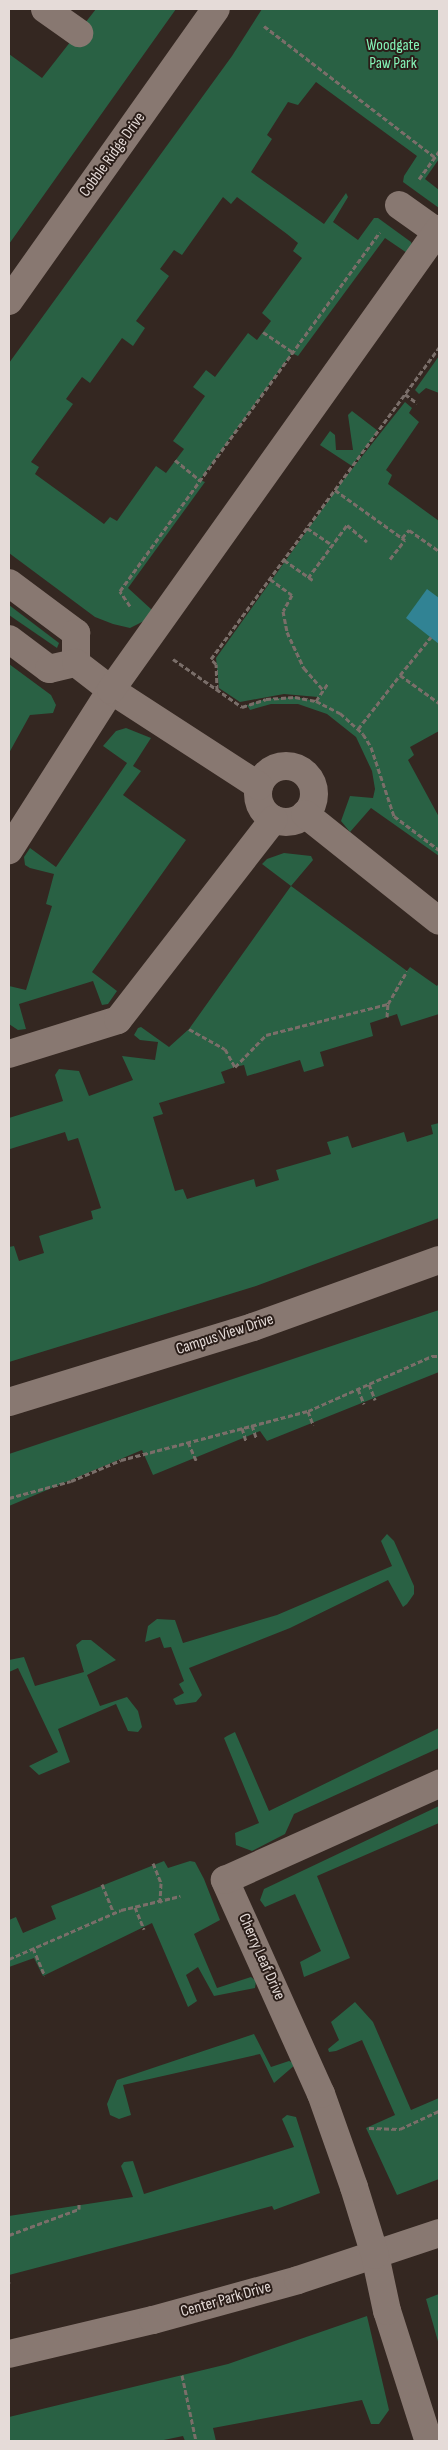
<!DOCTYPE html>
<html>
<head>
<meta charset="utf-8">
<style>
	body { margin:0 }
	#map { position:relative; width:448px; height:2450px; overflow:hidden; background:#342721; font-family:"Sofia Sans Condensed",sans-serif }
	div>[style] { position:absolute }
	.green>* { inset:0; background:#296144 }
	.water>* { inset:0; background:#318394 }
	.path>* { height:3px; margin-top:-1.5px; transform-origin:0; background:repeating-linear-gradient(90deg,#7a6e69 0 5px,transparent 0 7.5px) }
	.minor>* { height:28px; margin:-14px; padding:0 14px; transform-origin:14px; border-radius:14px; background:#887871 }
	.minor>.ring { margin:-14px; padding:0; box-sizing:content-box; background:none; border:28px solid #887871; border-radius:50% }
	span { translate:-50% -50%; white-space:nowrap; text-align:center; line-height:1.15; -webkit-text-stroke:4px #2a1d18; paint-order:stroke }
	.park-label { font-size:16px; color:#84f2b6 }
	.street-label { font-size:16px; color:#e5dbd8 }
	.frame { position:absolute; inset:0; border:10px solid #e5dbd8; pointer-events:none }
</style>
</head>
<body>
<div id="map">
	<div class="green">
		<div style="clip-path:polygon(96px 9px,176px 9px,9px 244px,9px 54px,42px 78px)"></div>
		<div style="clip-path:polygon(evenodd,262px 9px,439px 9px,439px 159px,425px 179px,439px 190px,439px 208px,403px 182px,404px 176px,417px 156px,316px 82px,298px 105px,288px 102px,267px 135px,272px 139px,251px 172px,324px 224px,346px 193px,348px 197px,333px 222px,358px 240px,374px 218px,378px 218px,411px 242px,413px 247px,407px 253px,385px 238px,298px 356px,292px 353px,200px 480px,205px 482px,128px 588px,152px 610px,144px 621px,130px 628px,113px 624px,95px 617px,9px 553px,9px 363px,232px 56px,262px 9px,223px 197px,231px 204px,237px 197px,287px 234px,298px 243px,293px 251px,302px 258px,262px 313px,271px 321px,257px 340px,248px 333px,215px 377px,206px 370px,193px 387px,205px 396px,173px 441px,184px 449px,166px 473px,156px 466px,117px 521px,110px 517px,104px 524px,35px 474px,39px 467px,31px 462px,73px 404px,66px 399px,82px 377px,90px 383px,122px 338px,133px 346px,145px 328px,136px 321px,169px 276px,160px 269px,174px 250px,182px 255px,223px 197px)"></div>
		<div style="clip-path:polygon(439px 356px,439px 393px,426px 388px,419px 394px,415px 390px)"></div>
		<div style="clip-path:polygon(405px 402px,412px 408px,409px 413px,419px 422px,386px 470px,392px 475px,388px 484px,439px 521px,439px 731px,410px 747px,414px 755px,408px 760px,439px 817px,439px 856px,371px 808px,350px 832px,341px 821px,350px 796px,373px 798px,375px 789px,372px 771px,356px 737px,327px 714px,298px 704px,271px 704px,250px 710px,247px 705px,266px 699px,295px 697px,316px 701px,318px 697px,284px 694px,240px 702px,219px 688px,216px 658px,341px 483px)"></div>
		<div style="clip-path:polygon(352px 411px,378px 431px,352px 466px,320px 445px,330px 431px,335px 435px,336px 450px,353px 450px,348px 415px)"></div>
		<div style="clip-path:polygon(9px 605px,59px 643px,57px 648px,9px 615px)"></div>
		<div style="clip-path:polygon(9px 664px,51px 695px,56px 705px,53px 713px,30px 715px,9px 753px)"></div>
		<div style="clip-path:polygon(126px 728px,151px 738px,133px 766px,141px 771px,123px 795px,186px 840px,92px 972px,117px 991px,108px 1004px,102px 1005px,93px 981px,19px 1004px,26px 1029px,18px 1030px,9px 1024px,9px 986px,26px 990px,52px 906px,46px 904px,54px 874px,30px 868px,25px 865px,24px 857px,30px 848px,56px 867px,127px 763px,103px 746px,116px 731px)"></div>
		<div style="clip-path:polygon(284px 853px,311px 856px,313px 860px,291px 886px,407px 971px,410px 967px,437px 986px,439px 983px,439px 1014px,401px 1026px,397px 1014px,370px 1023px,373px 1036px,320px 1052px,324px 1066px,304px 1072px,300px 1060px,247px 1076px,244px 1065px,235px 1067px,221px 1072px,225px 1083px,159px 1103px,163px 1114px,153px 1117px,175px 1191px,183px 1189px,187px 1199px,254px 1179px,256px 1187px,279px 1180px,276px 1170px,331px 1154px,327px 1142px,348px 1136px,352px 1148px,404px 1132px,407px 1142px,433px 1134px,431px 1125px,439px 1123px,439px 1218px,256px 1286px,9px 1362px,9px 1247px,14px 1246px,19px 1261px,44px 1253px,39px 1236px,93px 1219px,91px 1211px,101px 1208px,78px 1138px,68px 1141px,65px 1132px,10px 1149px,9px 1118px,63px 1101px,55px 1075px,59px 1069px,79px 1071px,89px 1096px,133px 1080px,122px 1056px,155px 1060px,158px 1042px,140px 1040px,134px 1035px,138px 1028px,141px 1027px,169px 1047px,189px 1029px,291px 886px,262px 864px,267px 859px)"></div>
		<div style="clip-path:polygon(439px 1310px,439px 1372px,267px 1441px,260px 1431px,153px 1475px,142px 1450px,9px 1506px,9px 1454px)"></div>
		<div style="clip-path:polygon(387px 1534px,394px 1541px,414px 1586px,414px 1594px,407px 1604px,403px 1607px,388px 1580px,290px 1628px,189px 1668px,202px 1695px,196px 1702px,176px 1705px,173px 1699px,184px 1693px,179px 1684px,184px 1681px,171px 1647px,164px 1648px,160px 1637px,145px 1642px,148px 1626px,157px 1619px,175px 1620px,183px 1643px,277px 1615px,392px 1566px,381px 1541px)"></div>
		<div style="clip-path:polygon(82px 1640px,91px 1640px,116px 1660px,87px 1675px,100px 1706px,127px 1697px,138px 1711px,142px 1727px,138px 1732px,128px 1731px,116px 1704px,58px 1729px,70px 1762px,39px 1775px,29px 1766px,58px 1752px,18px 1668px,9px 1672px,9px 1660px,24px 1657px,35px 1686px,84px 1672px,76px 1645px)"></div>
		<div style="clip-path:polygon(439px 1728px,439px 1748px,294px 1814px,285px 1834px,252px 1851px,236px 1845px,235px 1833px,259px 1823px,224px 1738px,227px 1736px,235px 1732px,269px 1811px)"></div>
		<div style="clip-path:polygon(439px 1806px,439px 1823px,317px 1876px,350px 1958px,304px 1977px,300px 1962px,321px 1951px,295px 1894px,265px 1907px,260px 1900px,264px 1889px)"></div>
		<div style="clip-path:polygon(164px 1861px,168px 1868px,190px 1861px,195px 1862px,204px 1879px,220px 1920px,194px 1934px,217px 1988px,251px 1977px,256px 1981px,255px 1988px,214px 1996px,198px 1967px,186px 1975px,197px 2001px,188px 2007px,152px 1923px,43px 1976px,34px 1958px,9px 1967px,9px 1920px,16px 1917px,23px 1933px,56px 1919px,51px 1906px)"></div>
		<div style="clip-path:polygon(355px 2002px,373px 2022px,411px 2110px,439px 2098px,439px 2179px,397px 2195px,366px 2128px,395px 2115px,362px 2040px,336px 2051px,329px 2052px,328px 2049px,339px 2040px,331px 2022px)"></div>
		<div style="clip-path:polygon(254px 2034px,271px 2067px,289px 2061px,296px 2064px,274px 2083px,260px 2054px,123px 2085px,131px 2115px,119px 2119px,110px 2115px,107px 2104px,117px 2080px)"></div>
		<div style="clip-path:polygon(287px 2115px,296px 2117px,320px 2193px,274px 2210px,272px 2206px,9px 2275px,9px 2216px,133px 2197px,121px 2166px,124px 2162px,133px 2161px,144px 2194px,294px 2147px,282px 2119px)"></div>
		<div style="clip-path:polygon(439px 2294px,439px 2345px,426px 2299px)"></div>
		<div style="clip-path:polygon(367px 2316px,389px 2410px,379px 2424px,371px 2424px,362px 2400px,213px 2428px,216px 2441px,185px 2441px,183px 2436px,159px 2441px,9px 2441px,9px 2417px,228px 2364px)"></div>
	</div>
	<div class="water">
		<div style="clip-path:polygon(427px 589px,439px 598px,439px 644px,406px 618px)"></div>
	</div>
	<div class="path">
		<div style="left:264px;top:26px;width:215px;rotate:37.5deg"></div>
		<div style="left:419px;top:179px;width:34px;rotate:-54deg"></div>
		<div style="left:263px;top:332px;width:36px;rotate:34deg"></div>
		<div style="left:405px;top:394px;width:15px;rotate:37deg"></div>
		<div style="left:175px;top:460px;width:32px;rotate:39deg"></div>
		<div style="left:335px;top:490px;width:82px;rotate:35.6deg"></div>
		<div style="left:402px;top:538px;width:11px;rotate:-49deg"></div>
		<div style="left:409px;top:530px;width:37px;rotate:35deg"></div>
		<div style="left:307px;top:528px;width:30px;rotate:34deg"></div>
		<div style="left:390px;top:559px;width:24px;rotate:-52deg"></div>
		<div style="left:405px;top:540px;width:4px;rotate:-146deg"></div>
		<div style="left:284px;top:560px;width:35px;rotate:35deg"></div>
		<div style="left:308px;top:578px;width:66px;rotate:-53.7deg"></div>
		<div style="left:347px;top:525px;width:26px;rotate:40deg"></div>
		<div style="left:270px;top:579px;width:27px;rotate:36deg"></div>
		<div style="left:292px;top:595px;width:18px;rotate:119deg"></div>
		<div style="left:283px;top:611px;width:21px;rotate:79deg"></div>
		<div style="left:287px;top:632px;width:40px;rotate:65deg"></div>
		<div style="left:304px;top:668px;width:29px;rotate:49deg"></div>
		<div style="left:130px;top:606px;width:18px;rotate:-124deg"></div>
		<div style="left:120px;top:591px;width:443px;rotate:-54.1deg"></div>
		<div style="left:173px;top:659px;width:84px;rotate:34.8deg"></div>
		<div style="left:242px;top:707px;width:25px;rotate:-18deg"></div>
		<div style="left:266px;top:699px;width:29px;rotate:-4deg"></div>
		<div style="left:295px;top:697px;width:21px;rotate:11deg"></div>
		<div style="left:316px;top:701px;width:27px;rotate:27deg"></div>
		<div style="left:340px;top:713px;width:31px;rotate:42deg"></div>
		<div style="left:363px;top:734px;width:15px;rotate:58deg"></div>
		<div style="left:371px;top:747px;width:73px;rotate:71.6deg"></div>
		<div style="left:394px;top:816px;width:56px;rotate:37.1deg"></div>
		<div style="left:400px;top:675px;width:49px;rotate:-50.8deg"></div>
		<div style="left:217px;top:690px;width:26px;rotate:-92deg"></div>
		<div style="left:216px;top:664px;width:7px;rotate:-135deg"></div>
		<div style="left:211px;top:659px;width:386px;rotate:-53.8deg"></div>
		<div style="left:316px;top:701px;width:22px;rotate:-56deg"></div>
		<div style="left:358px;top:729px;width:68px;rotate:-52.1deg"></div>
		<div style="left:400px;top:675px;width:48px;rotate:35.7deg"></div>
		<div style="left:387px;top:1017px;width:13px;rotate:-86deg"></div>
		<div style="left:189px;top:1029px;width:41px;rotate:29.1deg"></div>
		<div style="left:225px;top:1049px;width:21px;rotate:61deg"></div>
		<div style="left:235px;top:1067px;width:45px;rotate:-45.9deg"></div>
		<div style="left:266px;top:1035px;width:126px;rotate:-14.3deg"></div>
		<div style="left:388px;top:1004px;width:38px;rotate:-60deg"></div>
		<div style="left:369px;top:1384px;width:17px;rotate:69deg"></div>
		<div style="left:358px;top:1389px;width:16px;rotate:68deg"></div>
		<div style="left:308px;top:1411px;width:15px;rotate:70deg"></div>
		<div style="left:252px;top:1425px;width:13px;rotate:72deg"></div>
		<div style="left:242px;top:1428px;width:14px;rotate:73deg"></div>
		<div style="left:188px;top:1442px;width:20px;rotate:66deg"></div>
		<div style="left:9px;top:1498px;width:64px;rotate:-15.3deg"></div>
		<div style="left:71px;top:1481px;width:54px;rotate:-22.8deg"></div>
		<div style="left:121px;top:1460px;width:193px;rotate:-14.7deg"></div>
		<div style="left:308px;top:1411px;width:136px;rotate:-23.9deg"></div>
		<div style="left:432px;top:1356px;width:7px"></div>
		<div style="left:153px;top:1863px;width:22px;rotate:68deg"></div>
		<div style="left:161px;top:1883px;width:20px;rotate:93deg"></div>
		<div style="left:102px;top:1884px;width:31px;rotate:68deg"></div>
		<div style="left:135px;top:1907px;width:24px;rotate:68deg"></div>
		<div style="left:33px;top:1948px;width:30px;rotate:67deg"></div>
		<div style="left:9px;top:1959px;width:122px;rotate:-23.6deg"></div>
		<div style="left:121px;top:1910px;width:61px;rotate:-13.3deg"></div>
		<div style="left:369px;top:2128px;width:31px;rotate:2deg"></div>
		<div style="left:400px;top:2129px;width:43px;rotate:-24.8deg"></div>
		<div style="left:9px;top:2235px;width:75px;rotate:-20.4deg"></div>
		<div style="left:79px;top:2209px;width:5px;rotate:-90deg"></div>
		<div style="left:9px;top:2282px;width:1px;rotate:90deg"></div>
		<div style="left:182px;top:2375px;width:67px;rotate:78deg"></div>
	</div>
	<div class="minor">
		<div style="left:45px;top:9px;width:42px;rotate:35.2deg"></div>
		<div style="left:399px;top:205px;width:47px;rotate:35.4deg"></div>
		<div style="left:9px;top:301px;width:358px;rotate:-54.7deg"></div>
		<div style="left:9px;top:583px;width:84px;rotate:36.7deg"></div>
		<div style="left:76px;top:633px;width:30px;rotate:90deg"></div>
		<div style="left:9px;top:639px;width:50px;rotate:36.9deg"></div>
		<div style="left:49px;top:669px;width:28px;rotate:-13deg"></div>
		<div style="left:76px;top:663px;width:44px;rotate:37.6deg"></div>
		<div style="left:111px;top:690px;width:190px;rotate:122.5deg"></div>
		<div class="ring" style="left:258px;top:766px;width:28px;height:28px"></div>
		<div style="left:259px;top:786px;width:176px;rotate:-147deg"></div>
		<div style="left:111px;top:690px;width:566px;rotate:-54.57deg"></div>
		<div style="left:305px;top:814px;width:171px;rotate:38.6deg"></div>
		<div style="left:9px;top:1054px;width:114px;rotate:-17.3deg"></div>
		<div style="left:118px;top:1020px;width:254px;rotate:-52.2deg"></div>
		<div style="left:9px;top:1402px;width:255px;rotate:-17.1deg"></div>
		<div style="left:253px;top:1327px;width:198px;rotate:-19.8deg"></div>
		<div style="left:9px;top:2354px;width:148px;rotate:-13.3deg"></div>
		<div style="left:153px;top:2320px;width:150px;rotate:-15.4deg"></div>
		<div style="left:298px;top:2280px;width:149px;rotate:-18.4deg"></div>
		<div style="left:427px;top:2436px;width:131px;rotate:-107.7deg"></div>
		<div style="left:387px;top:2311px;width:57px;rotate:-102.1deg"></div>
		<div style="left:375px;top:2255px;width:71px;rotate:-107.2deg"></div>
		<div style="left:354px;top:2187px;width:99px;rotate:-109.5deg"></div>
		<div style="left:321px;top:2094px;width:235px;rotate:-114.2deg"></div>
		<div style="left:225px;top:1880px;width:235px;rotate:-24.2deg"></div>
	</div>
	<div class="park-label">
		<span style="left:393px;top:55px">Woodgate<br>Paw Park</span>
	</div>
	<div class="street-label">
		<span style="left:113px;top:155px;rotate:-54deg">Cobble Ridge Drive</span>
		<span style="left:225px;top:1335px;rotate:-18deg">Campus View Drive</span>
		<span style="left:261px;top:1957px;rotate:66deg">Cherry Leaf Drive</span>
		<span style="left:226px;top:2300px;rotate:-16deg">Center Park Drive</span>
	</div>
	<div class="frame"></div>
</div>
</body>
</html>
